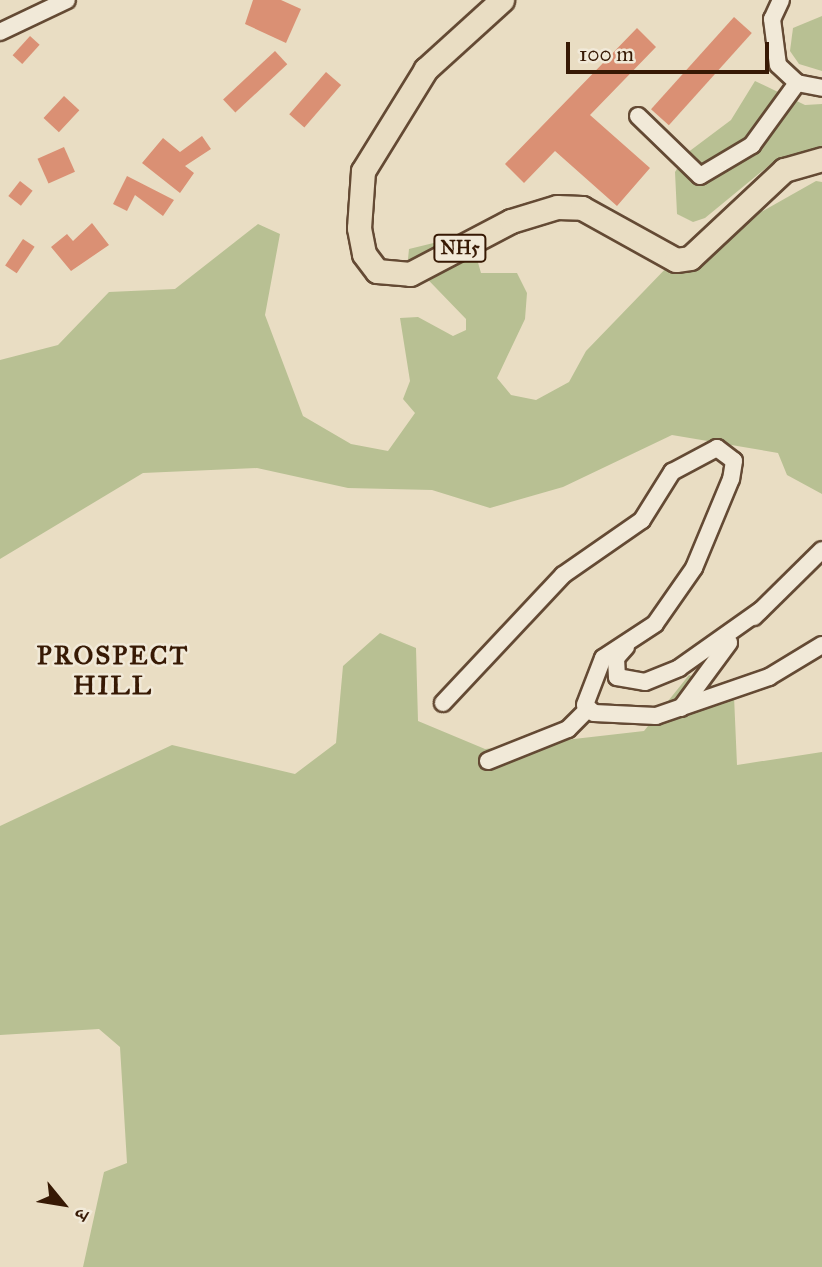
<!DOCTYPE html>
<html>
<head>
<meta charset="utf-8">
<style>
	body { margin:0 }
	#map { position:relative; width:822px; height:1267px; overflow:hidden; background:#e9ddc3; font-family:"IM FELL Great Primer","Noto Serif Devanagari",serif }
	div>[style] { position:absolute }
	.green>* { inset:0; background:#b8c093 }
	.building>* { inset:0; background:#da9074; transform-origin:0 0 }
	.roads { filter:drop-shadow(2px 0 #644a34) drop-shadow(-2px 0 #644a34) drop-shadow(0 2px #644a34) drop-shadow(0 -2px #644a34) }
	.minor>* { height:16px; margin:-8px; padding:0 8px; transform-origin:8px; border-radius:8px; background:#f1e9d8 }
	.highway>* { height:23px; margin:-11.5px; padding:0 11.5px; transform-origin:11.5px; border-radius:11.5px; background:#e9ddc3 }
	span { translate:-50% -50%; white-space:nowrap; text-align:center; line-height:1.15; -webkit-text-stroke:5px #f1e9d8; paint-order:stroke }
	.shield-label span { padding:2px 5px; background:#f1e9d8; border:2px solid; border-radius:5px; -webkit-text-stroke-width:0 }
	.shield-label { font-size:18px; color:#371904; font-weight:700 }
	.district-label { font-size:26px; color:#371904; font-weight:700; letter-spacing:2px }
	.north { position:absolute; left:28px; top:1169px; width:70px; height:70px; -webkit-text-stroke:5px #f1e9d8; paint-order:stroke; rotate:120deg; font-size:19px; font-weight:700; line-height:28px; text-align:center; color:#371904 }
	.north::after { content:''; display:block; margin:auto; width:24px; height:32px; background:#371904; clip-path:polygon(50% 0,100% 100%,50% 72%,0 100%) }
	.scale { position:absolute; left:566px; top:42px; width:203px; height:32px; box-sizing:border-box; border:4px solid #371904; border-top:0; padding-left:9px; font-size:21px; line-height:24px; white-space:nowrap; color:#371904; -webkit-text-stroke:5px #f1e9d8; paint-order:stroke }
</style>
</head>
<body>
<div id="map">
	<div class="green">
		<div style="clip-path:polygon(822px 16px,822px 71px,799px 64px,790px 51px,793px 28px)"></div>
		<div style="clip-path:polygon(755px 81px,805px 105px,822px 104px,822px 151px,772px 163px,705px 218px,693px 222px,677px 214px,675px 172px,687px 153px,731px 120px)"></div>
		<div style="clip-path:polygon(816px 181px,822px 182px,822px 494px,787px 475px,778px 453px,672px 435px,563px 487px,490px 508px,432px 490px,348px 488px,257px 468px,143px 473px,0 559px,0 360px,58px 345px,109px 292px,175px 289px,258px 224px,280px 234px,265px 315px,303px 416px,351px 444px,388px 451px,415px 413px,403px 399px,410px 381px,400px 318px,418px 317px,453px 336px,466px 330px,466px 319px,408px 259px,409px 249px,458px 237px,473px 245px,481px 273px,517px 273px,527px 293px,525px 319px,497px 378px,511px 395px,536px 400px,569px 382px,586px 351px,672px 262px)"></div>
		<div style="clip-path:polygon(380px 633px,416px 648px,418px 721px,485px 749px,644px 731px,689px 675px,734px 696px,737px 765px,822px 752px,822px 1267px,83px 1267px,104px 1172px,127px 1163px,120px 1047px,99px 1029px,0 1035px,0 826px,172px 745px,295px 774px,336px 743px,343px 666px)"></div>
	</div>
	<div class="building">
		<div style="clip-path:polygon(253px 0,281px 0,301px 9px,286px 43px,245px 24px)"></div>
		<div style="left:734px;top:17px;width:24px;height:124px;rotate:42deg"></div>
		<div style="clip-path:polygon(637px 28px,656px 47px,590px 115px,650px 168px,617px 206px,555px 151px,524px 183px,505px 164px)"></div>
		<div style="left:30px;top:36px;width:13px;height:26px;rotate:42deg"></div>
		<div style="left:275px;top:51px;width:18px;height:71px;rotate:47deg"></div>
		<div style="left:326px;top:72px;width:20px;height:56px;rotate:41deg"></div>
		<div style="left:64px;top:96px;width:21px;height:30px;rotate:43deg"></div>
		<div style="clip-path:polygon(202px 136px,211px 149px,185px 166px,194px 173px,180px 193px,142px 163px,163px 138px,180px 152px)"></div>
		<div style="left:64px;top:147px;width:27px;height:29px;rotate:66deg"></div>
		<div style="clip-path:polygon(127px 176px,174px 200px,163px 216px,135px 195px,127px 211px,113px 204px)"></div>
		<div style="left:20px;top:181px;width:16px;height:19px;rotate:38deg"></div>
		<div style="clip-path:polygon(92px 223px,109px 245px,71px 271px,51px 247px,67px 234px,73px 241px)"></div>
		<div style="left:23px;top:239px;width:14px;height:32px;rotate:34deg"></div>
	</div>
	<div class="roads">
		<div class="minor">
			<div style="left:781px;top:0;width:21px;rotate:115deg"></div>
			<div style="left:772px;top:19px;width:46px;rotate:82.6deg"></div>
			<div style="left:778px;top:65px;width:26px;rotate:43deg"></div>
			<div style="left:797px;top:83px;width:25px;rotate:11deg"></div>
			<div style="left:0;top:32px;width:74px;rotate:-25.5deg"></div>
			<div style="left:638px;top:116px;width:86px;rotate:44.1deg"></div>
			<div style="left:700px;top:176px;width:61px;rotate:-30.8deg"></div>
			<div style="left:752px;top:145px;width:77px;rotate:-54deg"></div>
			<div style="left:754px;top:617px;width:95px;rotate:-44.6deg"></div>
			<div style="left:626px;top:647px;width:15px;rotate:132deg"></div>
			<div style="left:616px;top:658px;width:19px;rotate:87deg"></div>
			<div style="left:617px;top:677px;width:28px;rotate:10deg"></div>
			<div style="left:645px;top:682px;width:37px;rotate:-22deg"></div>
			<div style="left:679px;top:668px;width:100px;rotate:-35.3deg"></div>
			<div style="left:443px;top:703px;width:175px;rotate:-46.8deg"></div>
			<div style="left:563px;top:575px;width:96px;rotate:-34.8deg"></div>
			<div style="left:642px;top:520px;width:57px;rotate:-58deg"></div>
			<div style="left:672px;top:472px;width:51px;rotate:-28.1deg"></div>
			<div style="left:717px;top:448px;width:21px;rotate:37deg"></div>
			<div style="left:734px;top:461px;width:18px;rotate:99deg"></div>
			<div style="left:731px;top:479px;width:96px;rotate:112.6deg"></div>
			<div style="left:694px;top:568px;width:68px;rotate:124.9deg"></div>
			<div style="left:655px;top:624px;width:62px;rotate:146.8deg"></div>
			<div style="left:603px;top:658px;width:50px;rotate:111deg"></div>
			<div style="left:585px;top:705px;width:12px;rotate:42deg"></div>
			<div style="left:594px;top:713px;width:62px;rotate:2.8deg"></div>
			<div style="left:656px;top:716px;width:120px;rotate:-19deg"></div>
			<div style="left:769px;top:677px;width:62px;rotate:-31.1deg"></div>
			<div style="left:681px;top:708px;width:81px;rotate:-53.6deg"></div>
			<div style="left:488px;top:761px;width:86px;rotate:-21.8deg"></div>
			<div style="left:568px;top:729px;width:27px;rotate:-45deg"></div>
		</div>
		<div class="highway">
			<div style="left:502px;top:0;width:103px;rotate:137.8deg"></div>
			<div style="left:426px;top:69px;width:120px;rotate:121.7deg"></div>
			<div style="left:363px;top:171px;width:57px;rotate:94deg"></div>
			<div style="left:359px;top:228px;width:26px;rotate:79deg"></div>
			<div style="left:364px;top:254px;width:21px;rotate:53deg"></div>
			<div style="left:377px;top:271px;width:33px;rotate:5deg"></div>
			<div style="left:410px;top:274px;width:114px;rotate:-27.7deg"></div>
			<div style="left:511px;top:221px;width:48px;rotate:-16.9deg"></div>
			<div style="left:557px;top:207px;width:25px;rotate:2deg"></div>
			<div style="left:582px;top:208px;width:107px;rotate:29deg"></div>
			<div style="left:676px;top:260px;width:14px;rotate:-8deg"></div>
			<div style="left:690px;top:258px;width:129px;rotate:-43.1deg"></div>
			<div style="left:784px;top:170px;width:40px;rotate:-16deg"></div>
		</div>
	</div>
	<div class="shield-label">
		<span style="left:460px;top:248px">NH5</span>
	</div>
	<div class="district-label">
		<span style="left:113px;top:671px">PROSPECT<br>HILL</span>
	</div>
	<div class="north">उ</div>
	<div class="scale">100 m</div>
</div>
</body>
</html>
